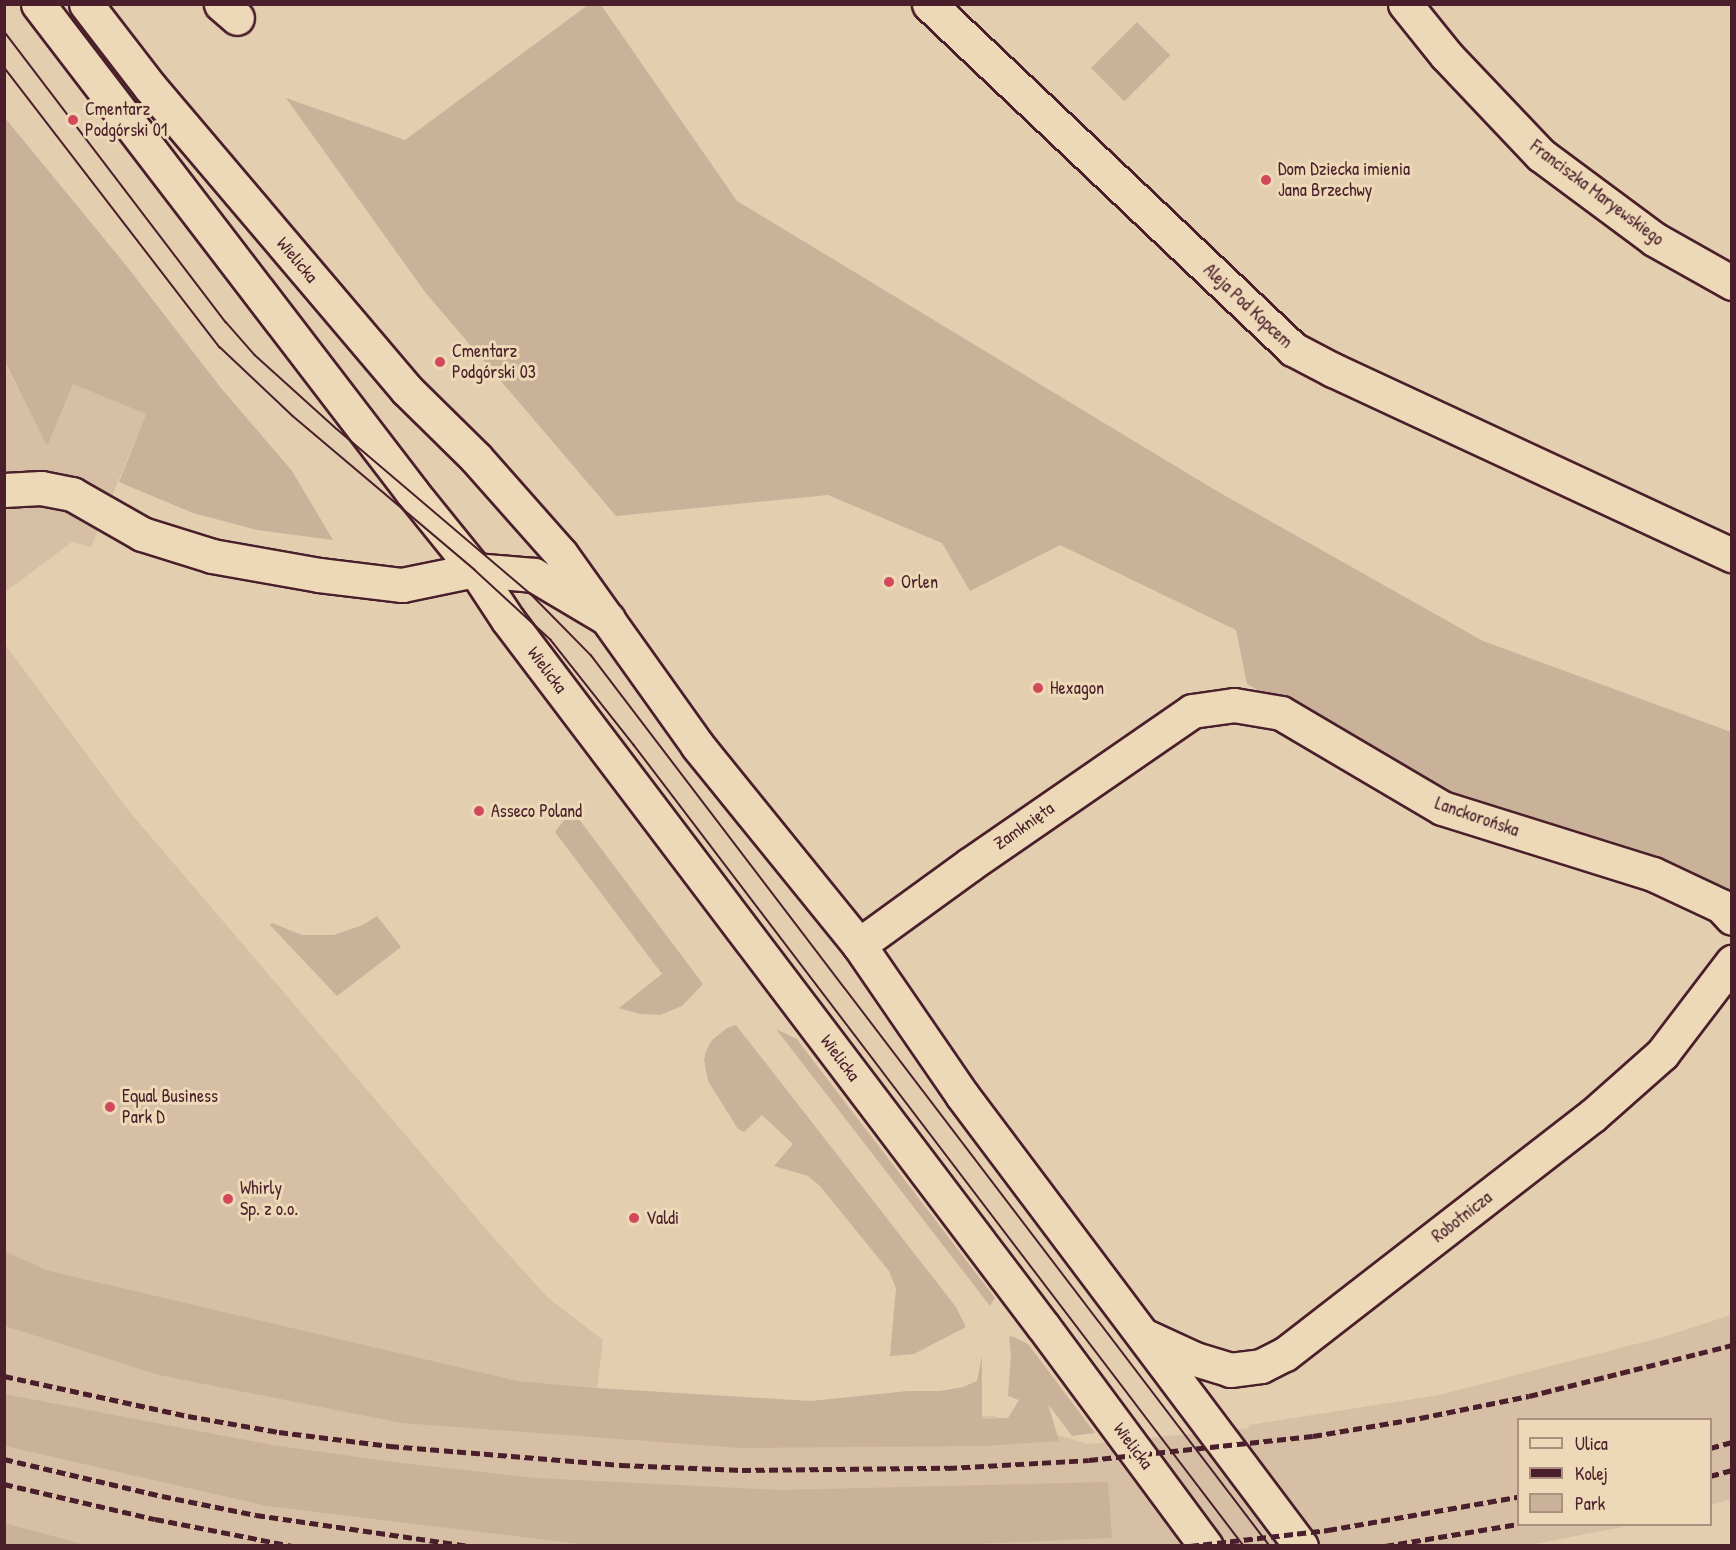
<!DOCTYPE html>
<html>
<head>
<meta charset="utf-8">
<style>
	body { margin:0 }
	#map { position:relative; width:1736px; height:1550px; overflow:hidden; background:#e3ceaf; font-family:"Patrick Hand",sans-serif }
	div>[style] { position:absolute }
	.built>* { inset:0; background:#d6bfa4 }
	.green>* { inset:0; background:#cab199; transform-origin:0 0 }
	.roads { filter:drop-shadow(2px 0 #4a1f2b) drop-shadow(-2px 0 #4a1f2b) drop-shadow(0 2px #4a1f2b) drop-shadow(0 -2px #4a1f2b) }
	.street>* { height:33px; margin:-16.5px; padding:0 16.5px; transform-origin:16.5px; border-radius:16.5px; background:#edd9b7 }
	.secondary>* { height:33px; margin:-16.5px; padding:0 16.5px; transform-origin:16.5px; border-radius:16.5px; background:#edd9b7 }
	.tram>* { height:1.5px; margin:-0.75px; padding:0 0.75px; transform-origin:0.75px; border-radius:0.75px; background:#4a1f2b }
	.rail>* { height:4.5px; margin-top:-2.25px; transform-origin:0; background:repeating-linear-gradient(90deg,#4a1f2b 0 9px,transparent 0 13.5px) }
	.dots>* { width:16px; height:16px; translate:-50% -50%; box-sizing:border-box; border:3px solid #edd9b7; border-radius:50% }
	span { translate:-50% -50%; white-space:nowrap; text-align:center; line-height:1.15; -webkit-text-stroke:6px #edd9b7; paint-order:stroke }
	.poi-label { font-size:18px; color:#4a1f2b }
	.left { translate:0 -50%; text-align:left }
	.street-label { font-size:18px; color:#4a1f2b }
	.frame { position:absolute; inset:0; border:6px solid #4a1f2b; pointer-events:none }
	.legend { position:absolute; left:1517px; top:1418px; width:195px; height:108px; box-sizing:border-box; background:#edd9b7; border:2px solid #ac8f7f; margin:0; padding:8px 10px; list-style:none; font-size:18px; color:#4a1f2b }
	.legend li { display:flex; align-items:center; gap:12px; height:30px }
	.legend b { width:30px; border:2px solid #ac8f7f }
</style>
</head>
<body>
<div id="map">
	<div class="built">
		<div style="clip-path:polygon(4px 362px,47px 445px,72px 383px,146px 414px,91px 547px,72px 542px,5px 592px)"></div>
		<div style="clip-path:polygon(4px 643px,128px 810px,491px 1235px,547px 1297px,603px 1340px,597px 1388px,518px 1381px,46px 1270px,5px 1251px)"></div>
		<div style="clip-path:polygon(4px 1266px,511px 1405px,734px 1422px,994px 1416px,1088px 1444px,1249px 1428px,1249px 1425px,1439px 1395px,1663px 1337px,1731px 1315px,1731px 1499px,1711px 1505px,1710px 1420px,1518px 1420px,1518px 1524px,1633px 1525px,1524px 1546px,86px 1545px,5px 1523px)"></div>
	</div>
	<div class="green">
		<div style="clip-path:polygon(588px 5px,601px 5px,737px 201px,1215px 490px,1483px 641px,1731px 732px,1731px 891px,1451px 798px,1247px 684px,1236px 630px,1060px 545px,970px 591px,942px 543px,828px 495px,616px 516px,425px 292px,286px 98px,405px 140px)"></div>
		<div style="left:1137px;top:22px;width:47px;height:65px;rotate:45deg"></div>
		<div style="clip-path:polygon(5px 118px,125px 264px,221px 388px,292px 471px,333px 540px,257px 530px,193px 513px,119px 482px,146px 414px,73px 384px,47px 446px,5px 362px)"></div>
		<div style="clip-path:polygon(572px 810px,703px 984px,682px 1006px,660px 1015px,640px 1014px,619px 1008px,662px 974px,555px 832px)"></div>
		<div style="clip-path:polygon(377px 916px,401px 947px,337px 996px,270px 925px,272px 923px,302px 935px,334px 935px,363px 925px)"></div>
		<div style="clip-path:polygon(736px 1025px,956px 1307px,966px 1327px,914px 1354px,890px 1356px,896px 1288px,889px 1271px,820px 1186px,808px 1176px,774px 1166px,793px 1144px,762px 1115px,744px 1132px,738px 1129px,708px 1081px,704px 1060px,706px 1051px,712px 1040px,727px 1028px)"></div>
		<div style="clip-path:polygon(776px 1029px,797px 1039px,802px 1046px,995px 1298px,990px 1306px)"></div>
		<div style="clip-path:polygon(5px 1251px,46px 1270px,518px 1381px,597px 1388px,811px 1401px,908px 1391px,940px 1391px,963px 1387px,977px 1381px,982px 1356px,982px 1419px,1008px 1418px,1019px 1400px,1008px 1396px,1011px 1356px,1009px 1336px,1014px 1337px,1028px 1344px,1095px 1433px,1072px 1436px,1048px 1404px,1059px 1441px,983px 1446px,740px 1448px,402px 1423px,159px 1375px,5px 1326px)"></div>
		<div style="clip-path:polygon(4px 1394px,272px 1445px,401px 1463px,536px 1478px,780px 1490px,1108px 1482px,1112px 1538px,928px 1546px,596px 1546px,267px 1506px,5px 1446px)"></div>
		<div style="clip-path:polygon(4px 1523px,5px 1523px,86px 1545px,5px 1545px)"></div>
	</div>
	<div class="roads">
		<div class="street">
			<div style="left:221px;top:4px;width:21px;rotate:41deg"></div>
			<div style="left:929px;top:4px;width:502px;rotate:43.46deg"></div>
			<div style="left:1293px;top:349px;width:45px;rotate:27.7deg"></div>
			<div style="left:1333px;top:370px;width:440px;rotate:24.9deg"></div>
			<div style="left:1405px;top:4px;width:65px;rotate:51.2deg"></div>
			<div style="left:1446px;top:55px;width:138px;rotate:46.5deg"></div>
			<div style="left:1541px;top:155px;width:141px;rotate:36.6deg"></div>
			<div style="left:1654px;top:239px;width:90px;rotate:29.4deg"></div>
			<div style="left:4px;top:490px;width:37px;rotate:-3deg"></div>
			<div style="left:41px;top:488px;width:32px;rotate:11deg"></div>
			<div style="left:72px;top:494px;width:81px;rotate:29.7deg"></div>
			<div style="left:142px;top:534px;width:73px;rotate:17.4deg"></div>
			<div style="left:212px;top:556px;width:109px;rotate:10.1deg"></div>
			<div style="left:319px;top:575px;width:84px;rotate:6.9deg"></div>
			<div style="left:402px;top:585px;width:75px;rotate:-11.6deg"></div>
			<div style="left:475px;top:570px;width:59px;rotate:4.8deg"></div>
			<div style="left:534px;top:575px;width:86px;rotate:30.7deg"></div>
			<div style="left:859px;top:945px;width:136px;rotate:-36deg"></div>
			<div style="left:969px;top:865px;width:271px;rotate:-34.6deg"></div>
			<div style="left:1192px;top:711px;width:42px;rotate:-8.1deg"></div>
			<div style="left:1234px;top:705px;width:48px;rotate:9.7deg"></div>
			<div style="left:1281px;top:713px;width:187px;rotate:30.5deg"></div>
			<div style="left:1442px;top:808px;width:221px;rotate:17.4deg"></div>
			<div style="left:1653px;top:874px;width:75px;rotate:25.2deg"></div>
			<div style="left:1721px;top:906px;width:16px;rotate:47deg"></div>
			<div style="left:1145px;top:1336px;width:55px;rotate:24.7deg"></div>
			<div style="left:1195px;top:1359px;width:37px;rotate:17deg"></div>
			<div style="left:1230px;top:1370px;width:31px;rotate:-7deg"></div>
			<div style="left:1261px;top:1366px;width:27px;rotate:-27deg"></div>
			<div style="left:1285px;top:1354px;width:388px;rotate:-37.8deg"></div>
			<div style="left:1592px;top:1116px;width:94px;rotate:-41.5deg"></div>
			<div style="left:1662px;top:1054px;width:116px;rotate:-52.7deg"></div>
		</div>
		<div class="secondary">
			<div style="left:38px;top:4px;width:615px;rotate:52.53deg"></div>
			<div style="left:412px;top:492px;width:100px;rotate:51.1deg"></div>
			<div style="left:475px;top:570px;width:60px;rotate:56.6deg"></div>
			<div style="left:508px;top:620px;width:886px;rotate:52.85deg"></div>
			<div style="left:1043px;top:1326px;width:274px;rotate:53.5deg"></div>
			<div style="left:86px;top:4px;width:105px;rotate:52.4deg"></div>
			<div style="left:150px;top:87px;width:397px;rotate:49.7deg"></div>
			<div style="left:407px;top:390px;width:97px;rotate:44.6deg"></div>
			<div style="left:476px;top:458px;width:128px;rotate:48.5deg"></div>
			<div style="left:561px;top:554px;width:234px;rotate:54.5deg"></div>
			<div style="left:697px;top:745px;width:257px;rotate:51deg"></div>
			<div style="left:859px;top:945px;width:182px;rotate:55.5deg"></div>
			<div style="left:962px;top:1095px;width:564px;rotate:53.07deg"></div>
		</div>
	</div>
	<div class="tram">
		<div style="left:4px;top:31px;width:366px;rotate:52.7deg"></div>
		<div style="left:226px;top:322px;width:44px;rotate:48.7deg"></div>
		<div style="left:255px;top:355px;width:110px;rotate:42.1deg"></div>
		<div style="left:337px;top:429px;width:253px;rotate:40.4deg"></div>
		<div style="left:530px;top:593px;width:87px;rotate:45.5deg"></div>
		<div style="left:591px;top:655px;width:1120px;rotate:52.69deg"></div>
		<div style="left:4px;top:67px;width:354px;rotate:52.4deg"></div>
		<div style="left:220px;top:347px;width:100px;rotate:43.4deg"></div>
		<div style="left:293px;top:416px;width:238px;rotate:40.2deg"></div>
		<div style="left:475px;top:570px;width:103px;rotate:42.6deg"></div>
		<div style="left:551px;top:640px;width:134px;rotate:51.7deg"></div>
		<div style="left:634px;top:745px;width:1007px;rotate:52.71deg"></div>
	</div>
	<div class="rail">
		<div style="left:4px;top:1376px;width:188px;rotate:12.3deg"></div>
		<div style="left:188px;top:1416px;width:92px;rotate:10deg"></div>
		<div style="left:279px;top:1432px;width:112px;rotate:7.2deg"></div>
		<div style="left:390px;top:1446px;width:232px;rotate:4.7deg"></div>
		<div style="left:621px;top:1465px;width:121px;rotate:2.4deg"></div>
		<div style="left:742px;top:1470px;width:206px;rotate:-0.6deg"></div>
		<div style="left:948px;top:1468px;width:141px;rotate:-3.2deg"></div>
		<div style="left:1089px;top:1460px;width:225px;rotate:-6.1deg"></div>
		<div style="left:1313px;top:1436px;width:109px;rotate:-9.5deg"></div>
		<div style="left:1420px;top:1418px;width:111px;rotate:-11.4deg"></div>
		<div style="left:1529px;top:1396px;width:209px;rotate:-14.1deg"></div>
		<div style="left:1710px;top:1448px;width:23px;rotate:-15deg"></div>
		<div style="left:4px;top:1459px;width:162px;rotate:13.2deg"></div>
		<div style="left:162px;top:1496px;width:96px;rotate:11.4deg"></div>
		<div style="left:256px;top:1515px;width:215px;rotate:8.3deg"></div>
		<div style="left:1710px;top:1476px;width:23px;rotate:-15deg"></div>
		<div style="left:4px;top:1484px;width:155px;rotate:13.1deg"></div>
		<div style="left:155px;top:1519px;width:141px;rotate:11.1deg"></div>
		<div style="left:1190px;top:1546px;width:139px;rotate:-6.6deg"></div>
		<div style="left:1328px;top:1530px;width:193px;rotate:-9.9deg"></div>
		<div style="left:1385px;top:1546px;width:135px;rotate:-9.4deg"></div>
	</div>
	<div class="dots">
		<div style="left:73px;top:120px;background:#d1495b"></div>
		<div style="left:1266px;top:180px;background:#d1495b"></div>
		<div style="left:440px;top:362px;background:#d1495b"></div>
		<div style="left:889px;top:582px;background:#d1495b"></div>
		<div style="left:1038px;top:688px;background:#d1495b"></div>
		<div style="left:479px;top:811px;background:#d1495b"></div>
		<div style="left:110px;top:1107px;background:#d1495b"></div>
		<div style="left:228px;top:1199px;background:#d1495b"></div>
		<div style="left:634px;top:1218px;background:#d1495b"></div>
	</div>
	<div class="poi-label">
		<span class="left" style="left:85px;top:120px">Cmentarz<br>Podgórski 01</span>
		<span class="left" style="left:1278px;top:180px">Dom Dziecka imienia<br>Jana Brzechwy</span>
		<span class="left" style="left:452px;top:362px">Cmentarz<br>Podgórski 03</span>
		<span class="left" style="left:901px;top:582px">Orlen</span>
		<span class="left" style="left:1050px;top:688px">Hexagon</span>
		<span class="left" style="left:491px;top:811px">Asseco Poland</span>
		<span class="left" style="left:122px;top:1107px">Equal Business<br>Park D</span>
		<span class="left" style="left:240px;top:1199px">Whirly<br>Sp. z o.o.</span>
		<span class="left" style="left:646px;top:1218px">Valdi</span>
	</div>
	<div class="street-label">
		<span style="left:1597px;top:193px;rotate:37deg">Franciszka Maryewskiego</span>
		<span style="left:297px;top:260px;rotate:50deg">Wielicka</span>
		<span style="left:1248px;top:306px;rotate:43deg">Aleja Pod Kopcem</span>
		<span style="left:547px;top:670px;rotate:53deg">Wielicka</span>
		<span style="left:1477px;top:817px;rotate:19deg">Lanckorońska</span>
		<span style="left:1024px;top:826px;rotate:-35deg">Zamknięta</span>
		<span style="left:840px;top:1058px;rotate:53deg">Wielicka</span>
		<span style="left:1462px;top:1217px;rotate:-38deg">Robotnicza</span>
		<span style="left:1133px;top:1446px;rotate:53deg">Wielicka</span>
	</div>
	<div class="frame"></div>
	<ul class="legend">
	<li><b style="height:8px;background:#edd9b7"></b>Ulica</li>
	<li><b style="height:8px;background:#4a1f2b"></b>Kolej</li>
	<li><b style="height:16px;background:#cab199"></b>Park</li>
	</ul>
</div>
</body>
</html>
